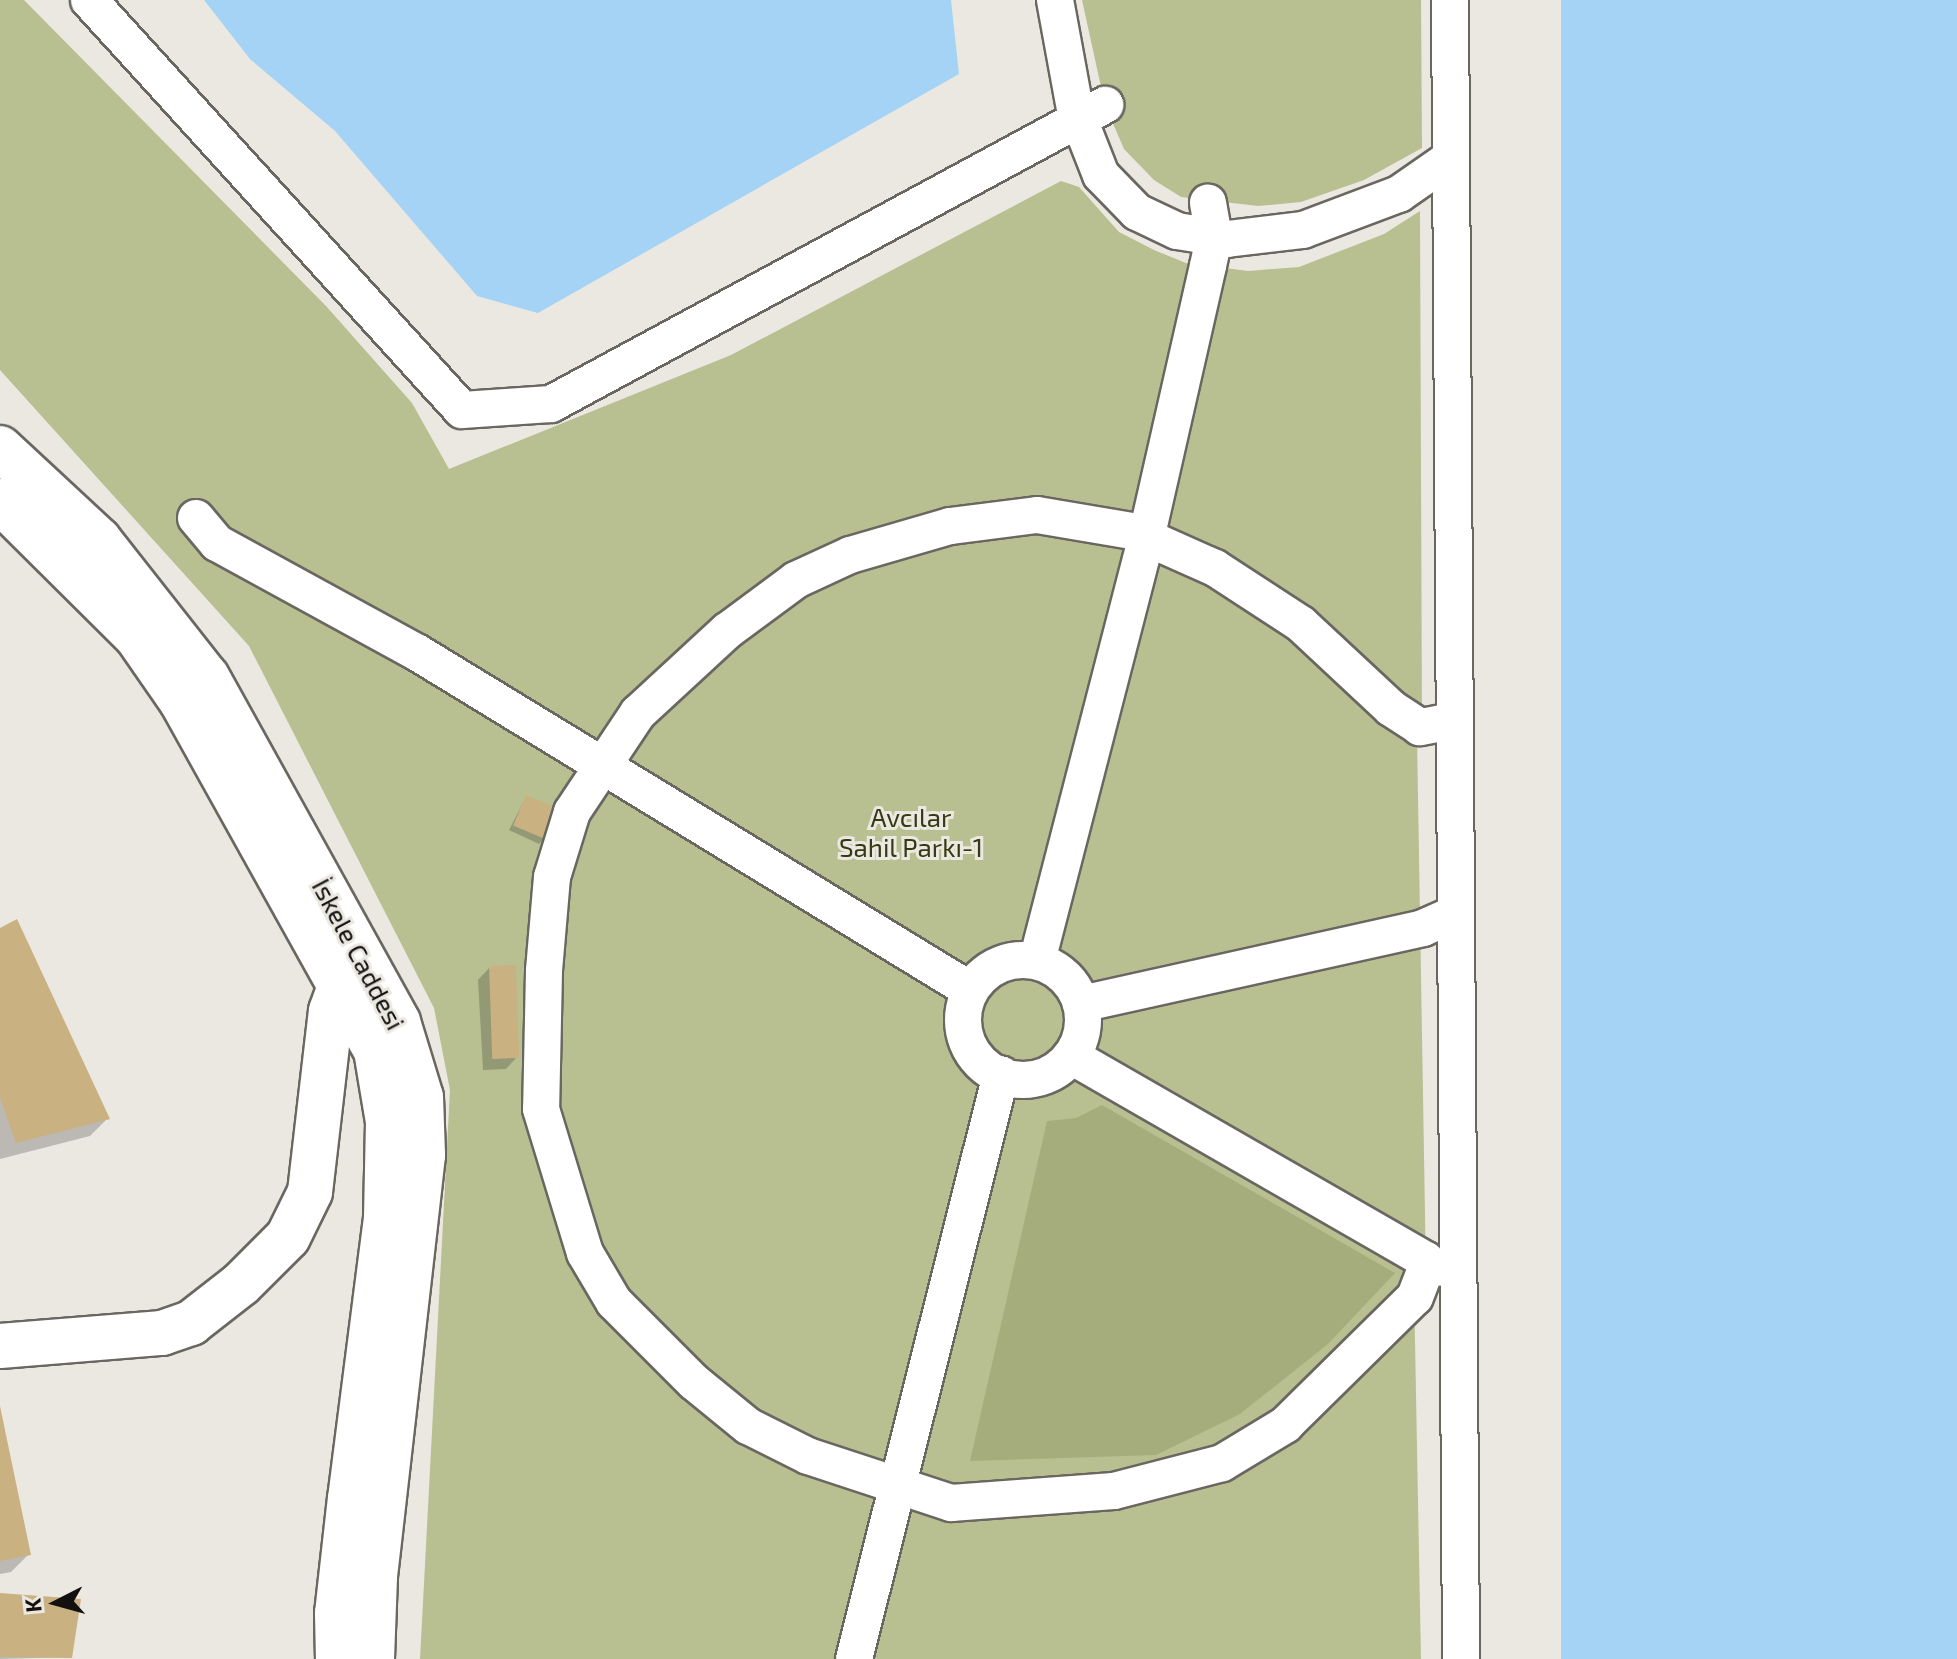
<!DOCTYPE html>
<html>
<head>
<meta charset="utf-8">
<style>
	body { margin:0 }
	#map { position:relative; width:1957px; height:1659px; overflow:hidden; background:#ebe8e1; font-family:"Exo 2",sans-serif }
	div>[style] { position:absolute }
	.green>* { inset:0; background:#b8c092 }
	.forest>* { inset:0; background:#a5ad7c }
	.water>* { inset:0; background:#a4d3f5; transform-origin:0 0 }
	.shadow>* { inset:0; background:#0003 }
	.building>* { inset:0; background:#c9b181; transform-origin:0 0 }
	.roads { filter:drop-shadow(2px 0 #6a6761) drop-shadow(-2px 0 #6a6761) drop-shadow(0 2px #6a6761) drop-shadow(0 -2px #6a6761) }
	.pedestrian>* { height:36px; margin:-18px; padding:0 18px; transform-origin:18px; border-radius:18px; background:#fff }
	.pedestrian>.ring { margin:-18px; padding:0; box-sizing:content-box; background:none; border:36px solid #fff; border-radius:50% }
	.minor>* { height:44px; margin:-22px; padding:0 22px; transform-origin:22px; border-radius:22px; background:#fff }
	.primary>* { height:44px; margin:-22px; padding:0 22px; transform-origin:22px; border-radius:22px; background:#fff }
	span { translate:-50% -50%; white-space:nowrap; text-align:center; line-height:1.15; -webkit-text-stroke:6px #ebe8e1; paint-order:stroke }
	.park-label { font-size:26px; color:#353a12 }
	.street-label { font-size:26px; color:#12110f }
	.north { position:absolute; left:16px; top:1563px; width:80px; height:80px; -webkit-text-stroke:6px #ebe8e1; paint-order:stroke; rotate:264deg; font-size:22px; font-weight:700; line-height:32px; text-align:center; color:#12110f }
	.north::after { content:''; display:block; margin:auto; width:28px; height:36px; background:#12110f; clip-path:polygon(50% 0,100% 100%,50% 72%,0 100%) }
</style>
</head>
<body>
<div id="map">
	<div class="green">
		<div style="clip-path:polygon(0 0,24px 0,326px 306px,412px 403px,449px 469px,731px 355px,1061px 181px,1079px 187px,1119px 232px,1154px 250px,1186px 263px,1248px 271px,1299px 267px,1384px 234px,1420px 211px,1422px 720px,1417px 736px,1426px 1274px,1414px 1287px,1421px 1659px,420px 1659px,450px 1090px,434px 1008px,249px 646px,0 370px)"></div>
		<div style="clip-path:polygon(1082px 0,1421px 0,1422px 148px,1364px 180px,1301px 202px,1258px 206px,1181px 197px,1154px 180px,1124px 149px,1105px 105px)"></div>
	</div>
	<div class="forest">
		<div style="clip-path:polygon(1102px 1105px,1395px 1273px,1328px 1344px,1240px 1414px,1156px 1455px,970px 1461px,1047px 1121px,1076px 1118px)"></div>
	</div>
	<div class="water">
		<div style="clip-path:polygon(204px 0,951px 0,959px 74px,538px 313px,477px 296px,335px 131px,250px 59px)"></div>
		<div style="left:1561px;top:0;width:396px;height:1659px"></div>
	</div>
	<div class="shadow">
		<div style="clip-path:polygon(526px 797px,544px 839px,539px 844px,509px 830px)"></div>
		<div style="clip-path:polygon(0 931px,107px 1119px,90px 1136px,0 1159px)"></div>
		<div style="clip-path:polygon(489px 968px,517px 1057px,506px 1069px,483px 1070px,478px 980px)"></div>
		<div style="clip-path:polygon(0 1409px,29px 1554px,11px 1572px,0 1574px)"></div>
		<div style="clip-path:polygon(0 1594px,70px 1657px,0 1659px)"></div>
	</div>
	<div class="building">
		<div style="left:526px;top:795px;width:34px;height:33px;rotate:23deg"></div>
		<div style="clip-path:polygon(17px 919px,110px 1119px,16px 1143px,0 1098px,0 928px)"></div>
		<div style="left:516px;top:965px;width:93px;height:27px;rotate:88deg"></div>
		<div style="clip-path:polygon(0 1406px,31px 1555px,0 1561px)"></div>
		<div style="clip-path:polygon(0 1593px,81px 1599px,72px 1658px,0 1657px)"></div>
	</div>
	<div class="roads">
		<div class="pedestrian">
			<div style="left:89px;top:0;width:554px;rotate:47.71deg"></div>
			<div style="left:462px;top:410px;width:89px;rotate:-3.9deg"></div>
			<div style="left:551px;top:404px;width:630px;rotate:-28.36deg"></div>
			<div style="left:1055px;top:0;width:111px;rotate:79.6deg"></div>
			<div style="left:1075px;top:109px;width:71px;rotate:68.5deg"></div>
			<div style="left:1101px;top:175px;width:52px;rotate:45.8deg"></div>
			<div style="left:1137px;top:212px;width:44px;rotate:25.4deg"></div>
			<div style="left:1177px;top:231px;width:51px;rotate:9.1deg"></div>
			<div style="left:1227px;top:239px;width:77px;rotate:-6.8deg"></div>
			<div style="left:1303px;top:230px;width:103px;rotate:-20.6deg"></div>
			<div style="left:1399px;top:194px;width:60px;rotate:-34.8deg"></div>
			<div style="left:1450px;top:0;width:1659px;rotate:89.62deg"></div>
			<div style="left:196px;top:518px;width:33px;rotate:50deg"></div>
			<div style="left:217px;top:543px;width:229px;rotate:28.7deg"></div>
			<div style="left:418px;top:653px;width:647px;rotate:31.4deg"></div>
			<div style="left:1452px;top:721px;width:33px;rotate:169deg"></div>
			<div style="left:1420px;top:727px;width:35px;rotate:-147deg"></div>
			<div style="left:1391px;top:708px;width:123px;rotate:-137deg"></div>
			<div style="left:1301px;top:624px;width:103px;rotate:-146.9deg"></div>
			<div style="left:1215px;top:568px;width:91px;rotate:-156deg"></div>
			<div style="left:1132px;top:531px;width:96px;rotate:-170.4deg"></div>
			<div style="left:1037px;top:515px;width:88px;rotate:172.8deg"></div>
			<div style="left:950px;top:526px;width:104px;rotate:163.8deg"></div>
			<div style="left:850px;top:555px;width:60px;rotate:155.2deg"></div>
			<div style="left:796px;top:580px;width:86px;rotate:143.5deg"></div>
			<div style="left:727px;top:631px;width:121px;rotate:137.3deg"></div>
			<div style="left:638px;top:713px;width:119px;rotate:123.7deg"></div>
			<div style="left:572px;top:812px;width:68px;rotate:107.1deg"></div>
			<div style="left:552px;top:877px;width:94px;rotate:94.9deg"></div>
			<div style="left:544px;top:971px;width:138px;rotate:91.2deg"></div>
			<div style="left:541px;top:1109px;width:151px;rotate:73deg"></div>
			<div style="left:585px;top:1253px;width:57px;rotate:59.4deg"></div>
			<div style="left:614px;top:1302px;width:113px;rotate:45deg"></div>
			<div style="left:694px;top:1382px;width:70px;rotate:39.2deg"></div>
			<div style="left:748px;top:1426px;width:67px;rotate:26.6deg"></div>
			<div style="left:808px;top:1456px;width:151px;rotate:18.2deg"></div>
			<div style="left:951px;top:1503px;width:163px;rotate:-4.2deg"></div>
			<div style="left:1114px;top:1491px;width:112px;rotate:-14.5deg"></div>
			<div style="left:1222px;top:1463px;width:74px;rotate:-31.1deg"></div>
			<div style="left:1285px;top:1425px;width:182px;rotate:-44.6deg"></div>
			<div style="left:1415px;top:1297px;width:31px;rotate:-69deg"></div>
			<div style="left:1426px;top:1268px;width:30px;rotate:-2deg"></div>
			<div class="ring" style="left:963px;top:960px;width:84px;height:84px"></div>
			<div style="left:1037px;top:961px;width:423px;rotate:-75.5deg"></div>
			<div style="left:1143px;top:552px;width:293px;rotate:-77.2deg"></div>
			<div style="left:1208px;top:266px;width:30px;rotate:-78deg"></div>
			<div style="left:1214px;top:237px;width:35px;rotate:-100deg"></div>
			<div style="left:1081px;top:1004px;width:350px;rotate:-12.5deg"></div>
			<div style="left:1423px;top:928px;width:34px;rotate:-24deg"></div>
			<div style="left:1071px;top:1056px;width:409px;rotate:29.9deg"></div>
			<div style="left:1426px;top:1260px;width:8px;rotate:90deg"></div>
			<div style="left:854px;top:1659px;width:603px;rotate:-75.89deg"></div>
		</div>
		<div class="minor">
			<div style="left:0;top:1346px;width:163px;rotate:-4.6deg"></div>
			<div style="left:162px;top:1333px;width:31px;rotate:-19deg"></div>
			<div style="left:191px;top:1323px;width:63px;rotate:-38deg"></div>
			<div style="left:241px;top:1284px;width:66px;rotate:-45deg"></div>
			<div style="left:288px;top:1237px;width:50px;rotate:-63.9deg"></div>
			<div style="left:310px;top:1192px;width:182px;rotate:-83.4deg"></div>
			<div style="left:331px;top:1011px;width:32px;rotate:-70deg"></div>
		</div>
		<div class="primary">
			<div style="left:0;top:448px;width:135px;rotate:42.9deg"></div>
			<div style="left:99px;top:540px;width:174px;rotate:51.8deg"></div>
			<div style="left:207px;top:677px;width:394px;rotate:61deg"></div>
			<div style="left:398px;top:1022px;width:78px;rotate:73deg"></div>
			<div style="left:421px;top:1097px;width:58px;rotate:88deg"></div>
			<div style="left:423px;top:1155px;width:425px;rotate:96.5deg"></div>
			<div style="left:375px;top:1577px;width:82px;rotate:92.1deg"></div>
			<div style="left:0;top:501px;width:193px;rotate:44.8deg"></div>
			<div style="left:137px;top:637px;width:79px;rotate:55.3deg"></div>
			<div style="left:182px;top:702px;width:398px;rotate:60.9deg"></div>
			<div style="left:376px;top:1050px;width:73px;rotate:80.5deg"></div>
			<div style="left:388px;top:1122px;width:96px;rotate:91.2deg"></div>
			<div style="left:386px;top:1218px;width:282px;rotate:97.3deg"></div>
			<div style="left:350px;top:1498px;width:116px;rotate:96.4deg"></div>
			<div style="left:337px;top:1613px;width:46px;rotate:88.8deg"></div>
		</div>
	</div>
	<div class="park-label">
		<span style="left:911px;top:832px">Avcılar<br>Sahil Parkı-1</span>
	</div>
	<div class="street-label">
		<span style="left:359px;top:954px;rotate:62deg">İskele Caddesi</span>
	</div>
	<div class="north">K</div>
</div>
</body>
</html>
